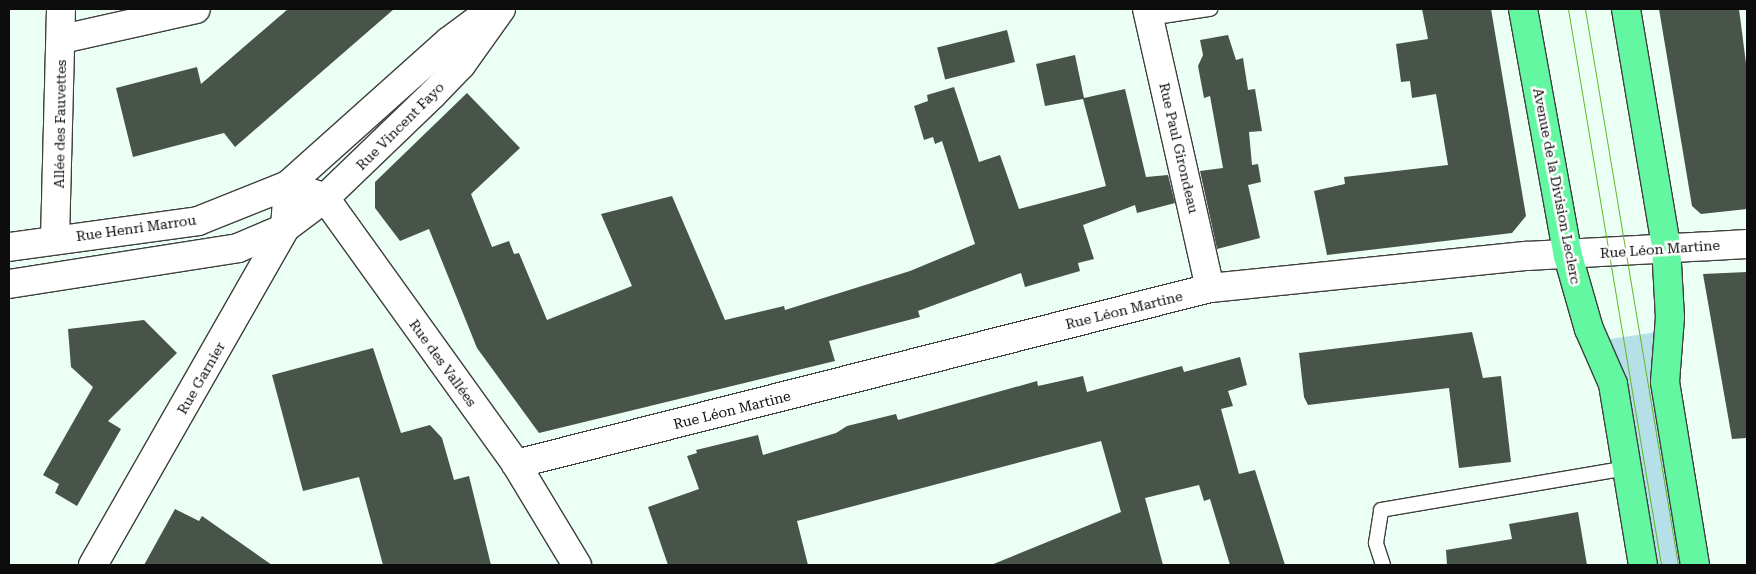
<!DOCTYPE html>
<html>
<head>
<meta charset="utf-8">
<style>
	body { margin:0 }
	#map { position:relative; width:1756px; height:574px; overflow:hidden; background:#ebfff4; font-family:"Roboto Serif",serif }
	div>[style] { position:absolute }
	.green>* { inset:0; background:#b6e0e8 }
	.building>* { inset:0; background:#485449; transform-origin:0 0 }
	.roads { filter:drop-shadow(1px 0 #3f3f3f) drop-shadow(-1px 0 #3f3f3f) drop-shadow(0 1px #3f3f3f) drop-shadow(0 -1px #3f3f3f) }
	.service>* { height:14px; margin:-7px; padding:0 7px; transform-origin:7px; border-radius:7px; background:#fff }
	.minor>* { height:28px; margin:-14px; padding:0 14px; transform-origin:14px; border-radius:14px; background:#fff }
	.tertiary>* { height:28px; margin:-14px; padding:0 14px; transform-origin:14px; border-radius:14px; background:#fff }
	.primary>* { height:28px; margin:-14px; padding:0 14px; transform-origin:14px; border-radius:14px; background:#63f7a2 }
	.tram>* { height:1px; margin:-0.5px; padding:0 0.5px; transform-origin:0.5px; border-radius:0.5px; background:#5db926 }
	span { translate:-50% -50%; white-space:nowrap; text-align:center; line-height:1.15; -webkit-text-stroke:5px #fff; paint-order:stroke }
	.street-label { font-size:14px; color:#0c0c0c }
	.frame { position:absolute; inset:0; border:10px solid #0c0c0c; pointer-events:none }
</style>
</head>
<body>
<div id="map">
	<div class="green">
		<div style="clip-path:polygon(1658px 332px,1687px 565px,1653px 565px,1603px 340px)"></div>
	</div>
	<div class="building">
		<div style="clip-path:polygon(288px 9px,394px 9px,235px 147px,224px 133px,133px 157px,116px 88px,197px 67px,201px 84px)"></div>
		<div style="clip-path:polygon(1422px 9px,1491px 9px,1526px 216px,1512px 233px,1327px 255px,1314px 191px,1345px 184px,1344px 177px,1448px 165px,1436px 94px,1412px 98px,1410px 81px,1401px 82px,1396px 44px,1428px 39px)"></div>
		<div style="clip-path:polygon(1659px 9px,1739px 9px,1747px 71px,1747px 209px,1701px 214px,1692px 206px)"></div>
		<div style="left:1007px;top:30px;width:33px;height:72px;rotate:76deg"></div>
		<div style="clip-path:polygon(1228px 35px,1236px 60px,1243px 58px,1248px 90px,1255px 89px,1262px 131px,1249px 132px,1252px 165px,1258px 164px,1261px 182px,1248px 185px,1260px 238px,1217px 249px,1200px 171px,1223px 168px,1210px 96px,1204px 98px,1198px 66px,1203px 55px,1200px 40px)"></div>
		<div style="clip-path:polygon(1075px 55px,1084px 98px,1125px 89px,1146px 177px,1168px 175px,1175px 203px,1137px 213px,1135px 205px,1083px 225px,1094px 259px,1078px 263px,1080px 271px,1025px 287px,1021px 273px,918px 311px,920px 317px,829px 341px,835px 361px,539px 433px,477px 348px,429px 229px,400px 241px,375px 208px,375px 182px,467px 93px,520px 148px,471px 194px,492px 247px,509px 241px,514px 254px,519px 253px,547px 320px,632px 286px,601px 214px,672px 196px,725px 320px,784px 306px,785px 310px,910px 271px,975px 244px,942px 141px,935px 144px,933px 137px,924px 140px,914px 106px,928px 101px,927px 95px,954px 87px,979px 162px,1000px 155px,1019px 209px,1106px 186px,1083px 99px,1045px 106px,1036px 64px)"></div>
		<div style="clip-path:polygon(1747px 272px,1747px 438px,1732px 439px,1703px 274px)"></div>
		<div style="clip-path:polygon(144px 320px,177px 353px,108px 421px,121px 429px,77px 506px,55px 493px,59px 484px,43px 475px,93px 387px,71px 367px,68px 329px)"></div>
		<div style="clip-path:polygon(1472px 332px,1483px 378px,1501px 376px,1511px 462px,1459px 468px,1449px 388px,1308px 405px,1304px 397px,1299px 353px)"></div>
		<div style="clip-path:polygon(373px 348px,401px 433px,430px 425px,442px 438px,454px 480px,469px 476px,491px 565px,383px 565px,359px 477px,303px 491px,272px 375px)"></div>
		<div style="clip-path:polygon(1240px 357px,1247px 385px,1228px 391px,1233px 406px,1221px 409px,1239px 474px,1255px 470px,1285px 565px,1230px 565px,1210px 499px,1204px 501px,1199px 485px,1145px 498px,1163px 565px,991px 565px,1121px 512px,1101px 441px,797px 521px,808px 565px,668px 565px,648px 507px,699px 489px,687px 456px,697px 453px,696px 450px,758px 435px,763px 455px,836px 433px,847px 426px,896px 414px,898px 420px,1037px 381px,1038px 386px,1083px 376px,1087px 392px,1182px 366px,1184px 372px)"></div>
		<div style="clip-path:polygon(175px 509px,199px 521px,202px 516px,272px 565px,144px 565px)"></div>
		<div style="clip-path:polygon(1578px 512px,1587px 565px,1447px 565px,1446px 550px,1512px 539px,1509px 524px)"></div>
	</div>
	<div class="roads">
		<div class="service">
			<div style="left:1149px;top:18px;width:62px;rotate:-8.4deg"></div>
			<div style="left:1383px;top:565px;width:23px;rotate:-108deg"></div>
			<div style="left:1376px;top:543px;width:33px;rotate:-81deg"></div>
			<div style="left:1381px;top:510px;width:251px;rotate:-9.7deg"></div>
		</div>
		<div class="minor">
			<div style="left:1147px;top:9px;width:286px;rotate:77.3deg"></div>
			<div style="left:62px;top:39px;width:137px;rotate:-12.6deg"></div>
			<div style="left:55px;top:239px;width:230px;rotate:-88.5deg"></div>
			<div style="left:516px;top:464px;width:716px;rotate:-14.23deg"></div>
			<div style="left:1210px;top:288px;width:319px;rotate:-5.8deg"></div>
			<div style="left:1527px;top:256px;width:220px;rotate:-3.1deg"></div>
			<div style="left:93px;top:565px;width:388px;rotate:-60.3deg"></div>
			<div style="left:285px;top:228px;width:43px;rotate:-86deg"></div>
			<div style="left:288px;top:185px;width:39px;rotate:19deg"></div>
			<div style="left:325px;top:198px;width:327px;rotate:54.3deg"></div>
			<div style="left:516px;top:464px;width:118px;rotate:58.9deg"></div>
		</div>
		<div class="tertiary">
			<div style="left:9px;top:247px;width:191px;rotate:-7.8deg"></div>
			<div style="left:198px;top:221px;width:97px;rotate:-21.8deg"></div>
			<div style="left:288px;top:185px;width:216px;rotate:-41.8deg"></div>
			<div style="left:449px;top:41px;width:52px;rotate:-36.4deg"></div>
			<div style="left:9px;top:284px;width:232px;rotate:-8.9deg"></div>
			<div style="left:238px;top:248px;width:51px;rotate:-23.1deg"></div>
			<div style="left:285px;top:228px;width:50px;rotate:-36.9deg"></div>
			<div style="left:325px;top:198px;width:149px;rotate:-43.9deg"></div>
			<div style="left:432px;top:95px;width:42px;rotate:-46deg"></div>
			<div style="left:461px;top:65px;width:69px;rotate:-54.5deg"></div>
		</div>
		<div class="primary">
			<div style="left:1523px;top:9px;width:251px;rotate:79.7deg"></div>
			<div style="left:1568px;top:256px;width:76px;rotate:74deg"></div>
			<div style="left:1589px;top:329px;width:60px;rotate:66.4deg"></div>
			<div style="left:1613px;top:384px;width:183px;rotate:80.6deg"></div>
			<div style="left:1626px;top:9px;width:240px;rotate:80.4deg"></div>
			<div style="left:1666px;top:246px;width:71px;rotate:86.8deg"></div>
			<div style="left:1670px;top:317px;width:65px;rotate:94.4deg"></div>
			<div style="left:1665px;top:382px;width:185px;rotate:80.7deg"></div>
		</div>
	</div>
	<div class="tram">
		<div style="left:1568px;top:9px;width:564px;rotate:80.5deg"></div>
		<div style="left:1585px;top:9px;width:564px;rotate:80.5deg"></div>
	</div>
	<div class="street-label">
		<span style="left:60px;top:124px;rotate:-89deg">Allée des Fauvettes</span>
		<span style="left:400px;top:126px;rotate:-45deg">Rue Vincent Fayo</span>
		<span style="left:1179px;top:148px;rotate:77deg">Rue Paul Girondeau</span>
		<span style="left:1557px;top:186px;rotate:79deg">Avenue de la Division Leclerc</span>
		<span style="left:136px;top:228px;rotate:-8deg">Rue Henri Marrou</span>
		<span style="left:1660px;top:249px;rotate:-4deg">Rue Léon Martine</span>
		<span style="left:1124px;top:310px;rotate:-14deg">Rue Léon Martine</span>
		<span style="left:443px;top:363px;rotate:54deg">Rue des Vallées</span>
		<span style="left:201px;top:378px;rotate:-60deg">Rue Garnier</span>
		<span style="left:732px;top:410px;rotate:-14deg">Rue Léon Martine</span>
	</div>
	<div class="frame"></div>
</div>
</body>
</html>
